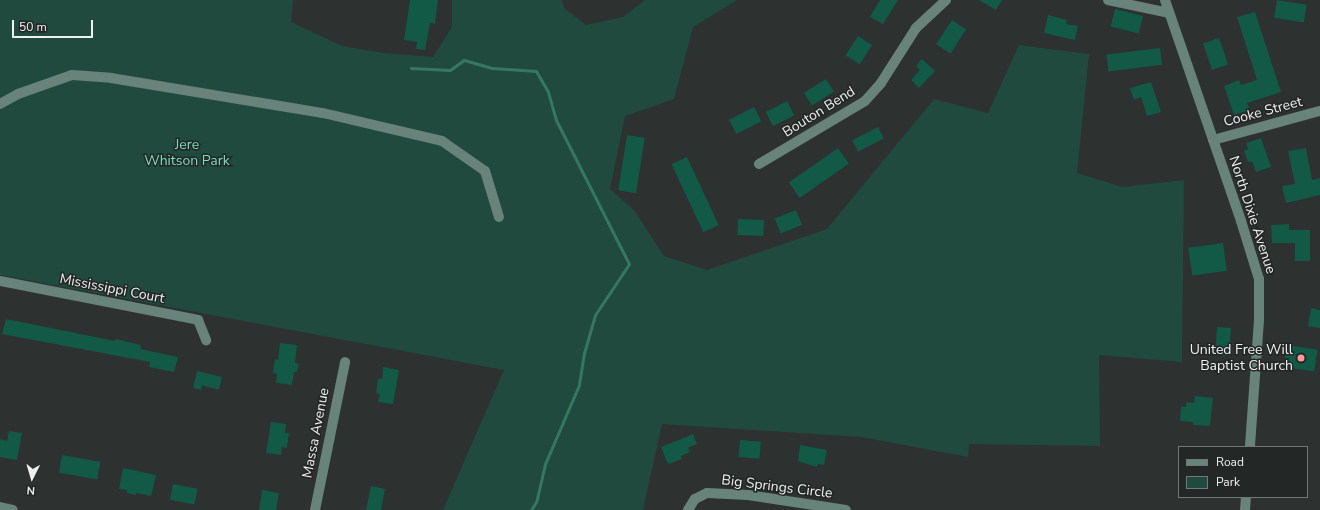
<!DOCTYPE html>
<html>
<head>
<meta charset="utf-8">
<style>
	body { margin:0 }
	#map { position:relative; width:1320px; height:510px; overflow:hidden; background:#2d312f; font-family:"Nunito Sans",sans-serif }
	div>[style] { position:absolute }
	.green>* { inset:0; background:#204a3d }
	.stream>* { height:3px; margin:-1.5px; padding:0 1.5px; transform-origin:1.5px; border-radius:1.5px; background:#367762 }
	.building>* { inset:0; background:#125946; transform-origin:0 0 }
	.minor>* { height:10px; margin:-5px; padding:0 5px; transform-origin:5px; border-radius:5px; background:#688379 }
	.dots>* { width:11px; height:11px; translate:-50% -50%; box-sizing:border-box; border:2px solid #232725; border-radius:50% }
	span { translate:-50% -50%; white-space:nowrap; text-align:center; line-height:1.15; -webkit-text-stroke:3px #232725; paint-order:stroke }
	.street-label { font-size:14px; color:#eef1f0 }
	.park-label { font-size:14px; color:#7bdebd }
	.poi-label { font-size:14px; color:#eef1f0 }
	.right { translate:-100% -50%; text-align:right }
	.legend { position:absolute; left:1178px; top:446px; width:130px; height:52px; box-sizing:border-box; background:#232725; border:1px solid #747876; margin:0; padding:5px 7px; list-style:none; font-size:12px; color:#eef1f0 }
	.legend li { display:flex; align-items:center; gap:8px; height:20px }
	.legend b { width:20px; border:1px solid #747876 }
	.north { position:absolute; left:12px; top:458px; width:40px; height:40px; -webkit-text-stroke:3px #232725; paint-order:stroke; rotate:185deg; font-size:11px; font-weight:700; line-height:16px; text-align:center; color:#eef1f0 }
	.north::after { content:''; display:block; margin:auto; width:14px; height:18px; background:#eef1f0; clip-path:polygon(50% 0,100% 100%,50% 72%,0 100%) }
	.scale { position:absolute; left:12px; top:20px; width:81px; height:18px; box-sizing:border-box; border:2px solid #eef1f0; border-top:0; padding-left:5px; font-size:12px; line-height:14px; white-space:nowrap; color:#eef1f0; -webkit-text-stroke:3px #232725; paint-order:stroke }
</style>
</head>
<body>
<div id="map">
	<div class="green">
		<div style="clip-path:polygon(0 0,293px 0,291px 22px,342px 46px,384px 53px,433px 57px,452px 27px,452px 0,562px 0,564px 8px,586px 25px,623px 17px,645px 0,737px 0,693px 27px,674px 99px,625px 116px,610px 189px,634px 210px,664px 256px,707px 270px,827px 229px,934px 99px,988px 113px,1019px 45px,1089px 54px,1077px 173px,1122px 187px,1184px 180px,1182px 362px,1099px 355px,1100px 446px,969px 444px,968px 457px,861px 437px,662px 424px,643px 510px,443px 510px,504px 370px,0 275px)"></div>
	</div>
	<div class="stream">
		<div style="left:411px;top:68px;width:39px;rotate:3deg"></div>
		<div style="left:450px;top:70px;width:17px;rotate:-36deg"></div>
		<div style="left:464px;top:60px;width:29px;rotate:16deg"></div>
		<div style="left:492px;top:68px;width:44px;rotate:3.9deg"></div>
		<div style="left:536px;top:71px;width:24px;rotate:60deg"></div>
		<div style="left:548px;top:92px;width:29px;rotate:74deg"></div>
		<div style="left:556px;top:120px;width:161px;rotate:63.1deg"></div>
		<div style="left:629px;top:264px;width:61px;rotate:123.7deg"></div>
		<div style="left:595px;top:315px;width:40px;rotate:106deg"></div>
		<div style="left:584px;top:353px;width:32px;rotate:99deg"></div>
		<div style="left:579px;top:385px;width:86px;rotate:113.3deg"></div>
		<div style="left:545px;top:464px;width:39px;rotate:103deg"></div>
		<div style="left:536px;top:502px;width:9px;rotate:122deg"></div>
	</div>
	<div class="building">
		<div style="clip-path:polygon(410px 0,438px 0,435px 24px,430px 23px,425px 50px,416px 49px,417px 42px,404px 40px)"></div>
		<div style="clip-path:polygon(880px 0,898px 0,883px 24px,870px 17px)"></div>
		<div style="clip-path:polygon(979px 0,1002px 0,996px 10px)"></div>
		<div style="left:1277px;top:0;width:30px;height:18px;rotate:9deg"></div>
		<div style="left:1115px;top:9px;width:29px;height:18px;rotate:14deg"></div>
		<div style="clip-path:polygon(1255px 12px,1281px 92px,1247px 103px,1250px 110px,1234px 115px,1224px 86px,1239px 80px,1241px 85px,1257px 80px,1237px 17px)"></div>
		<div style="clip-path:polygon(1048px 15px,1067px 20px,1066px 24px,1078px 26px,1075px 40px,1044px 33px)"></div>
		<div style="left:952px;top:20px;width:17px;height:29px;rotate:33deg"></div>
		<div style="left:858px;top:36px;width:17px;height:23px;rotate:33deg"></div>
		<div style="left:1219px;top:38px;width:28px;height:17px;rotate:71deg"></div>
		<div style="left:1160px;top:48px;width:17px;height:54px;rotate:83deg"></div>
		<div style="clip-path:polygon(922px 59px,935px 71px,919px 88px,911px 80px,920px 70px,916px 66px)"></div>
		<div style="left:826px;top:79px;width:15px;height:26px;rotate:58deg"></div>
		<div style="clip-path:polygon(1151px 82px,1161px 112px,1147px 116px,1141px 97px,1134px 100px,1130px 88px)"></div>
		<div style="left:787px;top:101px;width:16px;height:24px;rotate:63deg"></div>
		<div style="left:754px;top:107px;width:16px;height:28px;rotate:63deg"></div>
		<div style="left:878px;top:127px;width:13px;height:29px;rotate:63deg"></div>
		<div style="left:627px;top:135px;width:18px;height:56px;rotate:9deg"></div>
		<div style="clip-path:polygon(1261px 138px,1271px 167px,1256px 172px,1252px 161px,1248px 162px,1244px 151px,1248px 149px,1246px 143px)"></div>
		<div style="left:838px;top:148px;width:19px;height:60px;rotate:55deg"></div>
		<div style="clip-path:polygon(1306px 148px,1312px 180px,1320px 178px,1320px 195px,1286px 203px,1282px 186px,1295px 184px,1288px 151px)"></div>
		<div style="left:687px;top:157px;width:75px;height:17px;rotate:65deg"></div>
		<div style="left:796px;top:210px;width:16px;height:23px;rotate:68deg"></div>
		<div style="left:738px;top:219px;width:26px;height:16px;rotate:2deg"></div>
		<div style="clip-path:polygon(1289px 224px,1289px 230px,1310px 230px,1310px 261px,1295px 261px,1295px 243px,1272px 243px,1271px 225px)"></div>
		<div style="left:1223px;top:243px;width:28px;height:35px;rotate:82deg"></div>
		<div style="clip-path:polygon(1311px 308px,1320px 310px,1320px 328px,1308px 326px)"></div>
		<div style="clip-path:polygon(6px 319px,115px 341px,116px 339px,141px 345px,140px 349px,178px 357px,174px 372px,149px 367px,150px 362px,2px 334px)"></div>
		<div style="left:1217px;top:327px;width:14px;height:28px;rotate:4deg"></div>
		<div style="clip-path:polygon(280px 343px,297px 345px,295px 363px,299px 364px,297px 372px,294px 372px,292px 385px,276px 383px,277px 374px,273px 373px,275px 359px,278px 360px)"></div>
		<div style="left:1287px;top:345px;width:31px;height:22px;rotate:9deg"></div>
		<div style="clip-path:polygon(383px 367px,399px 370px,393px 404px,378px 402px,380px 394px,376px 393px,378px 379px,382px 379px)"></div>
		<div style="clip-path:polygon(197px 371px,222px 377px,219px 390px,202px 385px,201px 390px,193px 388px)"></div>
		<div style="clip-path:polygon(1195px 396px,1213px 398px,1210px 426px,1193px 425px,1193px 422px,1180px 421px,1181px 406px,1186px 407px,1186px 402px,1194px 403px)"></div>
		<div style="clip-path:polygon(271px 422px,286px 424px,285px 433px,289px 433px,287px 448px,282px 447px,281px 455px,266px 453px)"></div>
		<div style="clip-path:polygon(9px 431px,22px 433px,17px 460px,0 457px,0 439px,7px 441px)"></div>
		<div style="clip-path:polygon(693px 434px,697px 444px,688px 448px,690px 452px,681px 456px,682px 459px,668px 464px,661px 447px)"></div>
		<div style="left:740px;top:440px;width:21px;height:17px;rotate:5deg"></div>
		<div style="clip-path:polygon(800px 445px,827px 450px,824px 465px,818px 464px,817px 467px,798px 461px)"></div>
		<div style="left:62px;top:455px;width:39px;height:18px;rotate:10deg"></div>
		<div style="clip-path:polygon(123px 468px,156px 475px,151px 496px,136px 493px,136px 495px,127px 493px,127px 490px,119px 489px)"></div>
		<div style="left:173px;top:484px;width:25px;height:16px;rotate:11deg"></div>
		<div style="clip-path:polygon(371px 486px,385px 489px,381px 510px,366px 510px)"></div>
		<div style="clip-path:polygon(262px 490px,279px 493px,276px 510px,259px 510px)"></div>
	</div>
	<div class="minor">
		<div style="left:1108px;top:0;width:62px;rotate:12deg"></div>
		<div style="left:1165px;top:0;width:234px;rotate:71deg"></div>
		<div style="left:1241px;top:221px;width:61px;rotate:72.8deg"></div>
		<div style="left:1259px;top:279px;width:41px;rotate:90deg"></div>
		<div style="left:1259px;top:320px;width:127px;rotate:94.1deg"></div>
		<div style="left:0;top:104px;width:21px;rotate:-29deg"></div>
		<div style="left:18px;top:94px;width:57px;rotate:-19.4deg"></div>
		<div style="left:72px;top:75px;width:39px;rotate:4deg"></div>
		<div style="left:111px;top:78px;width:215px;rotate:9.4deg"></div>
		<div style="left:323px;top:113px;width:122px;rotate:13.2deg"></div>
		<div style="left:442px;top:141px;width:52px;rotate:34.9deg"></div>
		<div style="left:485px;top:171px;width:48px;rotate:73.1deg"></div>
		<div style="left:1213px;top:140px;width:111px;rotate:-15.2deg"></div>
		<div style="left:759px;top:164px;width:123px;rotate:-30.7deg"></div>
		<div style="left:865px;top:101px;width:24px;rotate:-48deg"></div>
		<div style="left:881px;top:83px;width:65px;rotate:-57.5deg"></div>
		<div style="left:916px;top:28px;width:41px;rotate:-43deg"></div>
		<div style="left:0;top:281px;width:202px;rotate:11.1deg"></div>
		<div style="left:198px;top:320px;width:22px;rotate:68deg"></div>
		<div style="left:0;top:507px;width:13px;rotate:13deg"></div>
		<div style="left:315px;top:510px;width:151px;rotate:-78.5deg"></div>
		<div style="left:688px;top:510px;width:13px;rotate:-58deg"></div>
		<div style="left:695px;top:499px;width:13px;rotate:-27deg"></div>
		<div style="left:707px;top:493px;width:41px;rotate:2.8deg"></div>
		<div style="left:748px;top:495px;width:99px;rotate:8.7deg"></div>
		<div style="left:1245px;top:510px;width:13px;rotate:-86deg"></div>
	</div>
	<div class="dots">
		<div style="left:1301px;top:358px;background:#f59b9b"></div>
	</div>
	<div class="street-label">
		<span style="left:819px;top:112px;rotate:-32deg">Bouton Bend</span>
		<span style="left:1263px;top:112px;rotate:-15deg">Cooke Street</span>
		<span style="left:1252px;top:215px;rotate:72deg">North Dixie Avenue</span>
		<span style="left:112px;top:289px;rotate:11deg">Mississippi Court</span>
		<span style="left:316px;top:433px;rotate:-79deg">Massa Avenue</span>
		<span style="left:777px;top:487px;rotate:7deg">Big Springs Circle</span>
	</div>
	<div class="park-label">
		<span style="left:187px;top:153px">Jere<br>Whitson Park</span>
	</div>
	<div class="poi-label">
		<span class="right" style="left:1293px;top:358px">United Free Will<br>Baptist Church</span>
	</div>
	<ul class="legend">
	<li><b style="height:5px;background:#688379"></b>Road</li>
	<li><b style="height:11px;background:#204a3d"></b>Park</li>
	</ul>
	<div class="north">N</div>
	<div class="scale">50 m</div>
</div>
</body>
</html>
